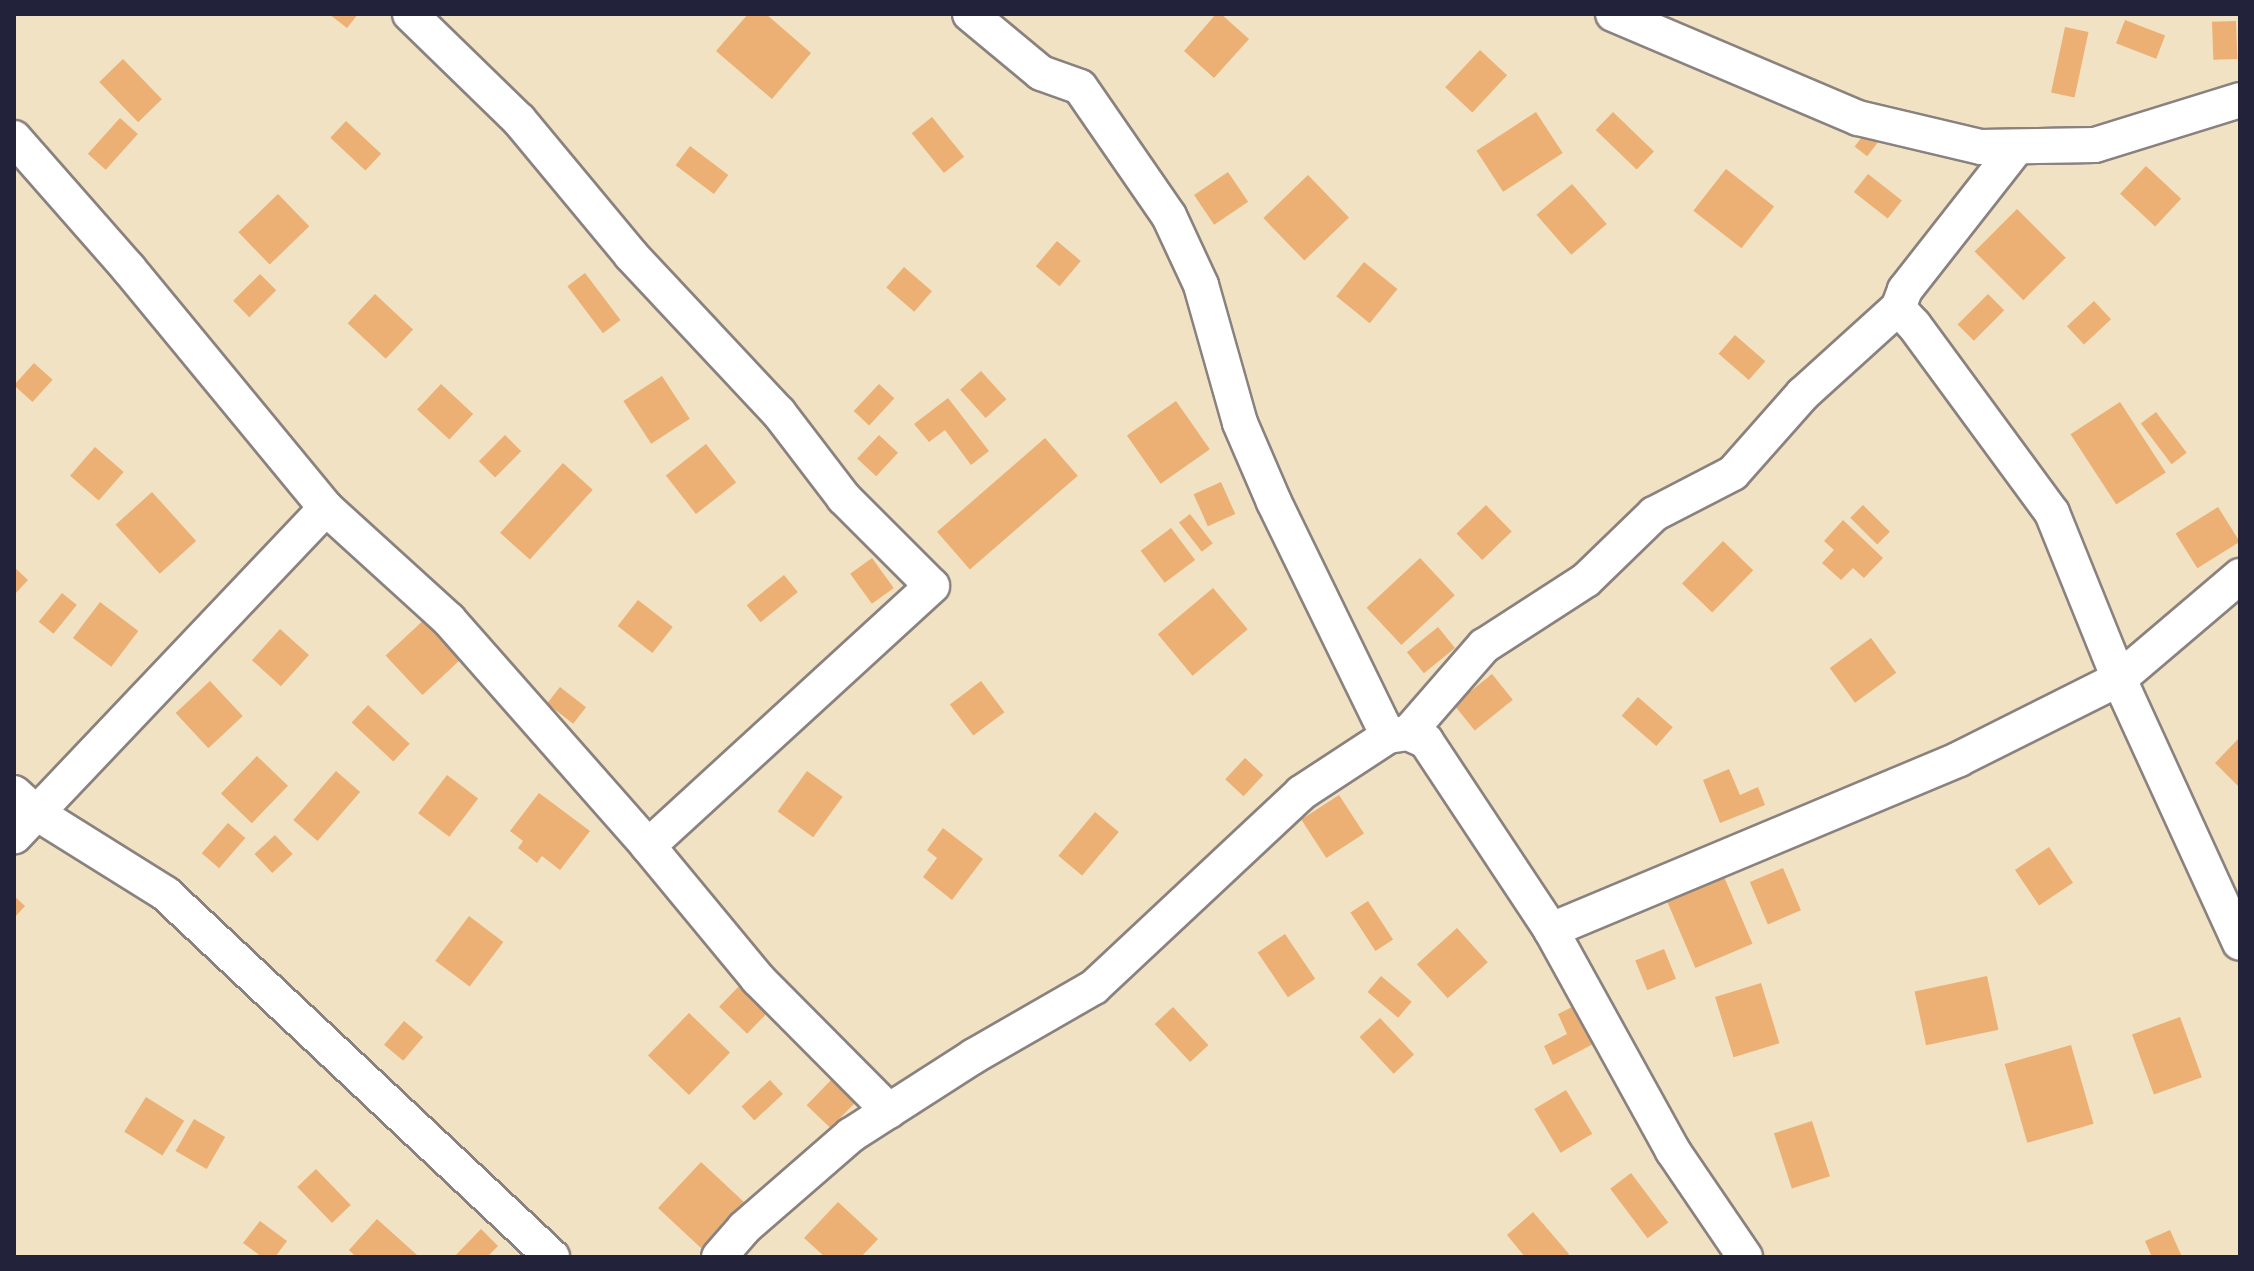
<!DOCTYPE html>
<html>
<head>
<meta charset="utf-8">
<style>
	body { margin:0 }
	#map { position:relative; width:2254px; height:1271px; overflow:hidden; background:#f1e2c3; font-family:"Gochi Hand",sans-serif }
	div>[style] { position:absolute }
	.building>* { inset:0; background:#ecb074; transform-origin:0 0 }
	.roads { filter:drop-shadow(2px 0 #8a827f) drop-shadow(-2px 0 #8a827f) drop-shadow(0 2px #8a827f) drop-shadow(0 -2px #8a827f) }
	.minor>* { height:34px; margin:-17px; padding:0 17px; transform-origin:17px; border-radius:17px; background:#fff }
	span { translate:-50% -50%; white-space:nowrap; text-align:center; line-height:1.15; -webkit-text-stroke:6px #fbf7ec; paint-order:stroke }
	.frame { position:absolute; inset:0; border:16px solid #22223b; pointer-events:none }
</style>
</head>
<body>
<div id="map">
	<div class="building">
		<div style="clip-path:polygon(329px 14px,358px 14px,347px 28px)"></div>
		<div style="clip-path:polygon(748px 14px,766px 14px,811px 53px,772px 99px,716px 51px)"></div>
		<div style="clip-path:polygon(1216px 14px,1221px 14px,1249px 39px,1214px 78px,1184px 51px)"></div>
		<div style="left:2125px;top:20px;width:43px;height:25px;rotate:21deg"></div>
		<div style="left:2236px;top:21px;width:38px;height:24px;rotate:88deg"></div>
		<div style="left:2065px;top:27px;width:24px;height:67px;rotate:12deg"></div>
		<div style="left:1480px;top:50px;width:37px;height:51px;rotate:43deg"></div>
		<div style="left:123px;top:59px;width:56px;height:33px;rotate:46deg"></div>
		<div style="left:1536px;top:112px;width:49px;height:71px;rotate:57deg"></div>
		<div style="left:1613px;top:112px;width:57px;height:25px;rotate:44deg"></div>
		<div style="left:932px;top:117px;width:51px;height:26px;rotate:51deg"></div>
		<div style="left:120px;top:118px;width:24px;height:48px;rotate:42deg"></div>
		<div style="left:346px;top:121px;width:48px;height:23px;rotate:43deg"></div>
		<div style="left:1865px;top:133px;width:16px;height:17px;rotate:38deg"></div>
		<div style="left:690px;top:146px;width:48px;height:24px;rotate:37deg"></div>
		<div style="left:2146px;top:166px;width:48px;height:38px;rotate:43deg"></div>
		<div style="left:1726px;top:169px;width:61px;height:53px;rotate:38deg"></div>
		<div style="left:1228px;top:172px;width:36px;height:41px;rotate:56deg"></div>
		<div style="left:1868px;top:174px;width:43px;height:23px;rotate:38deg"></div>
		<div style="left:1308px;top:175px;width:59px;height:62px;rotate:46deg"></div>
		<div style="left:1572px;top:184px;width:53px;height:47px;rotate:49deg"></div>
		<div style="left:278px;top:194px;width:45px;height:55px;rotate:46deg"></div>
		<div style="left:2017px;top:209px;width:69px;height:60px;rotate:45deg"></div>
		<div style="left:1057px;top:241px;width:31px;height:33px;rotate:40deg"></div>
		<div style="left:1364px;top:262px;width:43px;height:44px;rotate:39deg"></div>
		<div style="left:904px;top:267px;width:37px;height:27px;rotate:41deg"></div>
		<div style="left:585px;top:273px;width:59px;height:22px;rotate:53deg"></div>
		<div style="left:260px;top:274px;width:23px;height:38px;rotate:45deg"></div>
		<div style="left:375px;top:294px;width:52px;height:40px;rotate:43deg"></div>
		<div style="left:1988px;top:294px;width:23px;height:43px;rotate:45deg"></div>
		<div style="left:2094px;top:301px;width:25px;height:37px;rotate:47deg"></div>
		<div style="left:1735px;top:335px;width:40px;height:25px;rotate:41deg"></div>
		<div style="left:34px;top:363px;width:25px;height:30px;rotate:42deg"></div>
		<div style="left:981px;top:371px;width:38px;height:28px;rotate:48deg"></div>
		<div style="left:662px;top:376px;width:51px;height:46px;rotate:57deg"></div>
		<div style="left:441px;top:384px;width:44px;height:35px;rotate:43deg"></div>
		<div style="left:879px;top:384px;width:21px;height:37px;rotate:43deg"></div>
		<div style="clip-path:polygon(948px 398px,989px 451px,971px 465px,945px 430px,929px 442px,914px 424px)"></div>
		<div style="left:1176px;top:401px;width:59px;height:60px;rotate:55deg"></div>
		<div style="left:2120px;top:402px;width:84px;height:59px;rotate:57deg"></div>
		<div style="left:2156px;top:412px;width:51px;height:19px;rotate:53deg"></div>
		<div style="left:505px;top:435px;width:23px;height:37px;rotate:45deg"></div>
		<div style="left:879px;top:435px;width:26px;height:32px;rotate:43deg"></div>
		<div style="left:1045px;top:438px;width:50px;height:143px;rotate:49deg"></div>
		<div style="left:706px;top:444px;width:49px;height:51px;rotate:52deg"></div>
		<div style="left:95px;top:447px;width:38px;height:38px;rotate:41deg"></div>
		<div style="left:563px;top:463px;width:40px;height:94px;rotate:42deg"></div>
		<div style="left:1221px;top:482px;width:35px;height:30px;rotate:66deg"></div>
		<div style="left:152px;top:492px;width:66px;height:49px;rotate:48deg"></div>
		<div style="left:1486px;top:505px;width:37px;height:41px;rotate:46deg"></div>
		<div style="left:1863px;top:505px;width:38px;height:18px;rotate:45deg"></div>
		<div style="left:2218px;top:507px;width:41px;height:50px;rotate:58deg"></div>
		<div style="left:1190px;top:514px;width:37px;height:14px;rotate:52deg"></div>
		<div style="clip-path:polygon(1843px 520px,1883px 558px,1864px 578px,1853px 568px,1841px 580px,1822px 563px,1834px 550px,1824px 541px)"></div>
		<div style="left:1171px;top:528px;width:40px;height:38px;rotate:53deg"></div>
		<div style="left:1723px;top:541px;width:42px;height:59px;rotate:44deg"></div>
		<div style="left:872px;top:558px;width:37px;height:27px;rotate:54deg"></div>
		<div style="left:1420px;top:558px;width:51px;height:73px;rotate:47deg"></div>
		<div style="clip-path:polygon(14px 567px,28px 580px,14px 595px)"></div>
		<div style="left:784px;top:575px;width:22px;height:48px;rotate:51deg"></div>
		<div style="left:1213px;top:588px;width:54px;height:72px;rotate:50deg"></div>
		<div style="left:62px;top:593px;width:19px;height:37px;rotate:39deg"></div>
		<div style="left:638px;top:600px;width:44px;height:33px;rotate:38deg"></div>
		<div style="left:100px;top:602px;width:48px;height:45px;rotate:37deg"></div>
		<div style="left:428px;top:616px;width:54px;height:58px;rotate:47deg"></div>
		<div style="left:1438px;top:627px;width:27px;height:40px;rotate:51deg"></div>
		<div style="left:280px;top:629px;width:39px;height:42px;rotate:42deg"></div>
		<div style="left:1871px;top:638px;width:43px;height:51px;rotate:54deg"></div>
		<div style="left:1492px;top:674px;width:33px;height:49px;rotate:51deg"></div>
		<div style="left:210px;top:681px;width:48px;height:47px;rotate:47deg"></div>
		<div style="left:981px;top:681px;width:39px;height:39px;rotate:53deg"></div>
		<div style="left:560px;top:687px;width:33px;height:21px;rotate:38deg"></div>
		<div style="left:1638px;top:697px;width:46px;height:25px;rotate:41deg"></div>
		<div style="left:368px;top:705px;width:57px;height:24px;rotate:43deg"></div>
		<div style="clip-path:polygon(2240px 737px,2240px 788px,2215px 763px)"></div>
		<div style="left:257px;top:756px;width:43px;height:52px;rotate:44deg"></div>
		<div style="left:1245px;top:758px;width:25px;height:29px;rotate:43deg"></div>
		<div style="clip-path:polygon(1729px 769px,1740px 795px,1758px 787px,1765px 805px,1720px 823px,1703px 780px)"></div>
		<div style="left:336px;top:771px;width:32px;height:65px;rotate:41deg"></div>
		<div style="left:807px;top:771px;width:44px;height:50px;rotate:36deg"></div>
		<div style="left:447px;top:775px;width:39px;height:48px;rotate:37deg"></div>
		<div style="clip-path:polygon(539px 793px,590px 831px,560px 870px,542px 856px,537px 863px,518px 848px,523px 841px,510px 831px)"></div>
		<div style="left:1339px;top:795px;width:46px;height:45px;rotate:57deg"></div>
		<div style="left:1095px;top:812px;width:31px;height:57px;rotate:40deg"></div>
		<div style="left:228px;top:823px;width:23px;height:40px;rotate:41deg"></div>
		<div style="clip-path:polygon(943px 828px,983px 859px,952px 900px,923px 877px,937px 858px,927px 850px)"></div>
		<div style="left:275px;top:835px;width:26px;height:28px;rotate:47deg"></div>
		<div style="left:2049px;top:847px;width:43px;height:41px;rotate:56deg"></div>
		<div style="left:1783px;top:868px;width:46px;height:36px;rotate:67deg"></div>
		<div style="left:1722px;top:872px;width:78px;height:62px;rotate:67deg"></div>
		<div style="clip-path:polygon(14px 896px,25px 906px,14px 918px)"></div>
		<div style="left:1368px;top:901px;width:46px;height:21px;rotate:57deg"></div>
		<div style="left:469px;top:916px;width:43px;height:56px;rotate:37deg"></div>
		<div style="left:1457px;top:928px;width:46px;height:54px;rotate:48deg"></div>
		<div style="left:1285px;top:934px;width:54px;height:33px;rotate:56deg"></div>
		<div style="left:1664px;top:949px;width:32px;height:31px;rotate:68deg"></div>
		<div style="left:1381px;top:976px;width:40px;height:21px;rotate:40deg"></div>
		<div style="left:1987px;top:976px;width:55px;height:74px;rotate:78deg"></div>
		<div style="left:742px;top:983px;width:39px;height:33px;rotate:44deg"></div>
		<div style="left:1761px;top:983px;width:63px;height:48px;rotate:73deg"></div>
		<div style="clip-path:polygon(1580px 1003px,1599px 1041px,1553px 1065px,1544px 1046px,1567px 1034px,1558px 1014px)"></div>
		<div style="left:1173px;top:1007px;width:52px;height:25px;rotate:47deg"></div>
		<div style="left:689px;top:1013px;width:57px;height:59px;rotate:44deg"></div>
		<div style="left:2180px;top:1017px;width:64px;height:51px;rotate:70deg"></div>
		<div style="left:1380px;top:1018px;width:50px;height:28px;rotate:47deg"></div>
		<div style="left:404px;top:1021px;width:25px;height:31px;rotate:40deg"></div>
		<div style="left:2071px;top:1045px;width:82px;height:69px;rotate:74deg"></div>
		<div style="left:770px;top:1080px;width:19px;height:39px;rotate:47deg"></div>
		<div style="left:831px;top:1080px;width:33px;height:35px;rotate:44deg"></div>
		<div style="left:1566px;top:1090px;width:51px;height:37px;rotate:59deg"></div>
		<div style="left:146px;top:1097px;width:45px;height:41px;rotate:32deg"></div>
		<div style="left:194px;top:1119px;width:36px;height:37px;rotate:30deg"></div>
		<div style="left:1812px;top:1121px;width:58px;height:40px;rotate:72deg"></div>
		<div style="left:701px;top:1162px;width:62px;height:63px;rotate:43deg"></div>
		<div style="left:316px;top:1169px;width:50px;height:26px;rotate:46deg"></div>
		<div style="left:1631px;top:1173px;width:62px;height:26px;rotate:53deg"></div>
		<div style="clip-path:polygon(838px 1202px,878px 1239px,861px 1257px,825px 1257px,804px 1238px)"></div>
		<div style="clip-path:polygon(1533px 1212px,1569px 1254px,1566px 1257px,1525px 1257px,1507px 1235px)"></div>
		<div style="clip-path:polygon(377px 1219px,417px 1255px,415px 1257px,356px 1257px,349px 1250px)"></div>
		<div style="clip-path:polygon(260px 1221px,287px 1241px,275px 1257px,262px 1257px,243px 1243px)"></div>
		<div style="clip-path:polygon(481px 1229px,498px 1246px,487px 1257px,454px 1257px)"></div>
		<div style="clip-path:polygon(2170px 1230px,2182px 1257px,2152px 1257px,2145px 1241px)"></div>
	</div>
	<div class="roads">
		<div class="minor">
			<div style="left:410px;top:14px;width:152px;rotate:44.2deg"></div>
			<div style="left:519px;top:120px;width:175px;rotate:50.3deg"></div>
			<div style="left:631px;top:255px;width:216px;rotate:46.9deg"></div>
			<div style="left:779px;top:413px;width:107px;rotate:52.6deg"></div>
			<div style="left:844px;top:498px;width:124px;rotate:45deg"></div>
			<div style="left:932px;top:586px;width:385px;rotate:137.5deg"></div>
			<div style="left:970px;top:14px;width:92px;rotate:39.7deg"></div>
			<div style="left:1041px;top:73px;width:41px;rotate:19.7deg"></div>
			<div style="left:1080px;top:87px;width:157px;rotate:55.4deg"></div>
			<div style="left:1169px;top:216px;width:76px;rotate:65.1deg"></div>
			<div style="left:1201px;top:285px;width:143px;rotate:74.2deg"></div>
			<div style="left:1240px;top:423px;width:86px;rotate:66.7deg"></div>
			<div style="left:1274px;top:502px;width:260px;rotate:64deg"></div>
			<div style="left:1613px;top:14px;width:266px;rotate:23deg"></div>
			<div style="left:1858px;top:118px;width:126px;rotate:13.3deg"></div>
			<div style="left:1981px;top:147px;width:114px;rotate:-1deg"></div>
			<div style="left:2095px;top:145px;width:152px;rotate:-17.2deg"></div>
			<div style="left:14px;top:138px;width:174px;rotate:48.7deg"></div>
			<div style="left:129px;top:269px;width:310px;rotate:50.5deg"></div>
			<div style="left:326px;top:508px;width:453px;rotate:133.5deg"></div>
			<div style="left:2017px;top:147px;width:182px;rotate:128.1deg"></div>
			<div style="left:1905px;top:290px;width:19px;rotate:111deg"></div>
			<div style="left:1898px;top:308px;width:23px;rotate:47deg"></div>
			<div style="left:1914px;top:325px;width:233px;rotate:53.7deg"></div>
			<div style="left:2052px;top:513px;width:179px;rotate:68deg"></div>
			<div style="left:2119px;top:679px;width:290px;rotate:65.4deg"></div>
			<div style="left:326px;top:508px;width:166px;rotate:42.3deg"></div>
			<div style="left:449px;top:620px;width:301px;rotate:48.6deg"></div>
			<div style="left:648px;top:846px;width:173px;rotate:50.4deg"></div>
			<div style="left:758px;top:979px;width:186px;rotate:45.2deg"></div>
			<div style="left:1408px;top:733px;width:116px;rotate:-48.9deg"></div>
			<div style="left:1484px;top:646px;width:121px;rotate:-32.9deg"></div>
			<div style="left:1586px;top:580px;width:95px;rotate:-44.1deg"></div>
			<div style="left:1654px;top:514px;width:89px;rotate:-27.4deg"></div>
			<div style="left:1733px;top:473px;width:106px;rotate:-48.5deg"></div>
			<div style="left:1803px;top:394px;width:128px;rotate:-42.2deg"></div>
			<div style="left:14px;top:793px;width:28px;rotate:42deg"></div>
			<div style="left:35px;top:812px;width:155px;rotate:32deg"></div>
			<div style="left:166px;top:894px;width:530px;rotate:43.24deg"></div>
			<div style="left:1551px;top:930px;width:442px;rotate:-22.7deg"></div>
			<div style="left:1959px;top:759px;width:179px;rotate:-26.6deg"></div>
			<div style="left:2119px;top:679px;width:159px;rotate:-40.4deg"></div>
			<div style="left:719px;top:1257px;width:38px;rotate:-49deg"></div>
			<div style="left:744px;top:1228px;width:142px;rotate:-41deg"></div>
			<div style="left:851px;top:1135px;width:146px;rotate:-32.7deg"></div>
			<div style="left:974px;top:1056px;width:138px;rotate:-29.9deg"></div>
			<div style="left:1094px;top:987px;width:284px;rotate:-43.1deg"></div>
			<div style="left:1301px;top:793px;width:104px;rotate:-33.2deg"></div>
			<div style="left:1388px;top:736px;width:20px;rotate:-9deg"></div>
			<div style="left:1408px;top:733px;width:20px;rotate:24deg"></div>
			<div style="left:1426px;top:741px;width:227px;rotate:56.5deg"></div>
			<div style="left:1551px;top:930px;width:252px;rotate:61.1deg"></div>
			<div style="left:1673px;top:1151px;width:128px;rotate:55.8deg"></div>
		</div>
	</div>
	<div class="frame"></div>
</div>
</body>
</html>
